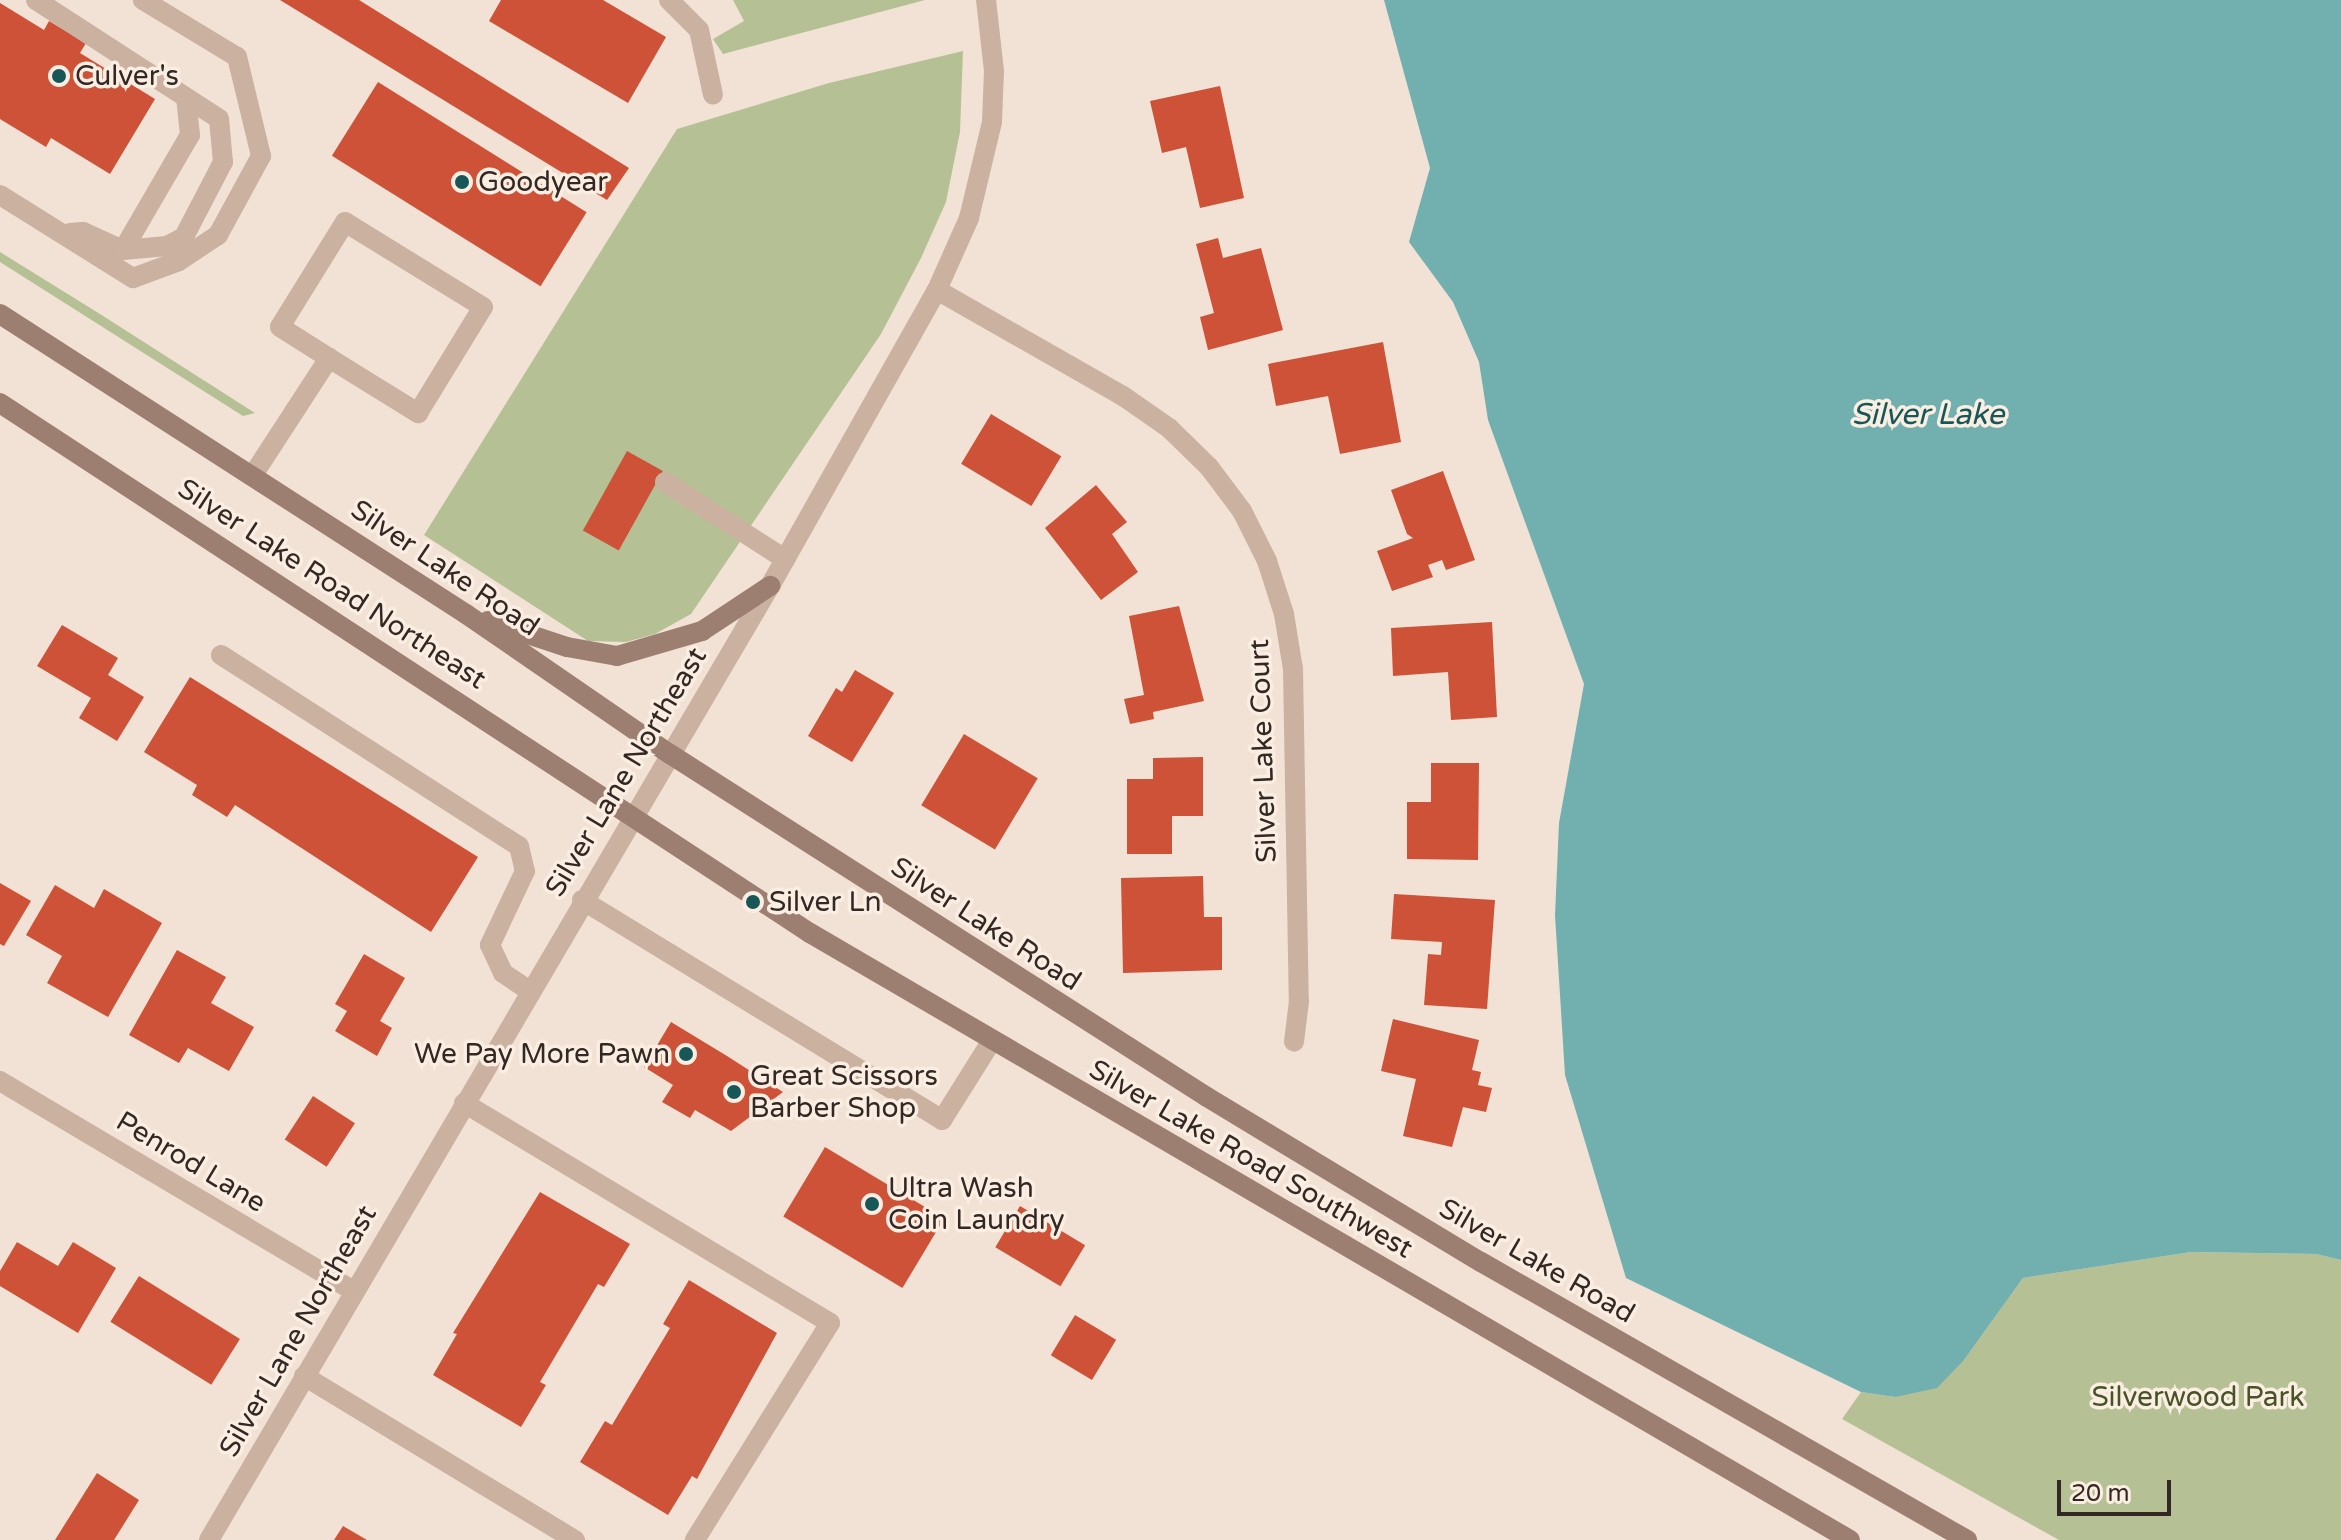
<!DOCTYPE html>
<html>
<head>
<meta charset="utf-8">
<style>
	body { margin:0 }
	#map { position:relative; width:2341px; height:1540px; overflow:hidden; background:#f2e2d5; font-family:"Varela Round",sans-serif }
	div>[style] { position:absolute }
	.green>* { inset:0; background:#b5c194 }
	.water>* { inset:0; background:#72b0af }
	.building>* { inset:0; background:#cd5237; transform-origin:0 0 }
	.service>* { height:20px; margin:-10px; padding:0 10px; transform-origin:10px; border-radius:10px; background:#cab1a0 }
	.minor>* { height:20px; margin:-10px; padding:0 10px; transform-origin:10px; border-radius:10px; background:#cab1a0 }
	.tertiary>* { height:20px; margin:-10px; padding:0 10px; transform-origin:10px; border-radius:10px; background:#cab1a0 }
	.secondary>* { height:20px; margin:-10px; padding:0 10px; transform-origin:10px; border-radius:10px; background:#9d7f72 }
	.dots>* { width:22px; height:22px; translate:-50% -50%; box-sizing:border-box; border:4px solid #faede1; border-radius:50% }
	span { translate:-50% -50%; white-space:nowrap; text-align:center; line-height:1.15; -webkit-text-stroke:7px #faede1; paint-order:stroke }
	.poi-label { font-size:28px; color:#342824 }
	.left { translate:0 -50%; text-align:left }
	.right { translate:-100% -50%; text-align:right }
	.street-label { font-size:28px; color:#342824 }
	.park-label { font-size:28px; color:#455326 }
	.water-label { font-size:30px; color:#185757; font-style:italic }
	.scale { position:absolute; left:2057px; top:1480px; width:114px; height:36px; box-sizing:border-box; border:4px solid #342824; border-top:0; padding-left:10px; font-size:24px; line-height:28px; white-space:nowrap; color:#342824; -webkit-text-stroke:6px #faede1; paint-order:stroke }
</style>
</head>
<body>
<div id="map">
	<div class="green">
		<div style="clip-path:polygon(733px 0,925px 0,723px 54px,713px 39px,744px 21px)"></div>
		<div style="clip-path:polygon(963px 51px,960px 132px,946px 202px,921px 258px,881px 334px,691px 614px,655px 634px,626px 642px,588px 641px,424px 535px,677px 129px,829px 83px)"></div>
		<div style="clip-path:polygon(0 252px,100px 314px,255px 413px,243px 416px,0 262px)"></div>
		<div style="clip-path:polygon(2191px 1252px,2316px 1254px,2341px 1260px,2341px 1540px,2059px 1540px,1842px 1419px,1861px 1392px,1895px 1397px,1964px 1360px,2023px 1278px)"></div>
	</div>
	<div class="water">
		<div style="clip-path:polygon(1384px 0,2341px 0,2341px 1260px,2316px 1254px,2191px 1252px,2023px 1278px,1964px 1360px,1937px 1388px,1895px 1397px,1861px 1392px,1626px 1278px,1565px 1075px,1555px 915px,1559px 823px,1584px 684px,1488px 420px,1479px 362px,1453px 302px,1409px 242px,1430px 168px)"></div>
	</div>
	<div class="building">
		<div style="clip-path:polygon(280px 0,359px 0,629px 168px,607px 200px)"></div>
		<div style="clip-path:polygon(501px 0,603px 0,666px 37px,628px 103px,489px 21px)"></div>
		<div style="clip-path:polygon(0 3px,44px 30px,49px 21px,86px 43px,80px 53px,155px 99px,110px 174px,51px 138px,46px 147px,0 119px)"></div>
		<div style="left:378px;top:82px;width:246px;height:87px;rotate:32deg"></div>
		<div style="clip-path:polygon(1220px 86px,1244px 198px,1200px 208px,1186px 147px,1162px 153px,1150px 101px)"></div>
		<div style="clip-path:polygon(1218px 238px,1223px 258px,1261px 248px,1283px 330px,1208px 350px,1200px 317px,1214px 313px,1196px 244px)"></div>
		<div style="clip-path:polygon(1383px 342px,1401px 442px,1340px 454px,1328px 396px,1276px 406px,1268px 364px)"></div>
		<div style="left:991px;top:414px;width:82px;height:58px;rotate:31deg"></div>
		<div style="left:627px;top:451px;width:41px;height:91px;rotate:29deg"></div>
		<div style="clip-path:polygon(1443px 471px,1475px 560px,1446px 570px,1442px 560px,1428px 565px,1433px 577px,1392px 591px,1377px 551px,1413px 538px,1407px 534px,1391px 490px)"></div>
		<div style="clip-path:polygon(1096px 485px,1127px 522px,1112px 534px,1138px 572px,1101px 600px,1045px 528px)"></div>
		<div style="clip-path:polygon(1179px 606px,1204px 701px,1153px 712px,1154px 719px,1130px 724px,1124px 699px,1144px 695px,1129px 616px)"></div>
		<div style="clip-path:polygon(1492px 622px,1497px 717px,1451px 720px,1448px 672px,1393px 676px,1391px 628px)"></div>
		<div style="clip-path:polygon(62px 625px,118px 658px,108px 675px,144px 697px,117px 741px,79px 718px,91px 698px,37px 666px)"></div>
		<div style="clip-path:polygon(855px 670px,894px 693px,852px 762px,808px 736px,836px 688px,842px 692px)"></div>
		<div style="clip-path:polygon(190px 677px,478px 857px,431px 932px,235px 805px,227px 817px,192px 795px,197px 785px,144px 752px)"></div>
		<div style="left:964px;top:734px;width:86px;height:83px;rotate:31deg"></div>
		<div style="clip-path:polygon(1203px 757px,1203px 816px,1172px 816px,1172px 854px,1127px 854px,1127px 779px,1153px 779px,1153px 758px)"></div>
		<div style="clip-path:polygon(1431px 763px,1479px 763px,1478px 860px,1407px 859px,1407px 802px,1431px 802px)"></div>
		<div style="clip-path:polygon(1203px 876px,1204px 917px,1222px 917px,1222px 970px,1123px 973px,1121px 878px)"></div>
		<div style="clip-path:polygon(0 883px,31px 901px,4px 946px,0 944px)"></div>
		<div style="clip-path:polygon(55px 885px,94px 908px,104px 889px,162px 923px,108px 1017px,47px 983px,62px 956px,26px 935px)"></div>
		<div style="clip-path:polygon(1394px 894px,1495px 900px,1487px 1009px,1424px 1005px,1428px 954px,1441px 955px,1442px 942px,1391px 939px)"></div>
		<div style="clip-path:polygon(177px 950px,226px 977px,211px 1003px,254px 1027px,229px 1071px,188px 1048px,179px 1063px,129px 1035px)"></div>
		<div style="clip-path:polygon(364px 954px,405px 978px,380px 1021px,392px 1028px,377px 1056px,335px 1031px,347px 1011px,335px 1004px)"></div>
		<div style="clip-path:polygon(1393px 1019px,1479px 1040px,1472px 1070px,1481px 1072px,1478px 1085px,1492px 1088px,1486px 1112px,1463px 1107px,1452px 1147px,1403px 1136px,1416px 1079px,1381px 1071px)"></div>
		<div style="clip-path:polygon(671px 1022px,727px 1056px,783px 1092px,731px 1131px,695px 1110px,690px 1118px,662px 1102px,673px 1085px,644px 1067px)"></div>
		<div style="left:313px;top:1096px;width:50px;height:52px;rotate:33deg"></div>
		<div style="left:825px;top:1147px;width:139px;height:81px;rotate:31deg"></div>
		<div style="clip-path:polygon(540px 1192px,630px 1244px,604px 1287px,598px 1284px,540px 1382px,546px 1385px,521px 1427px,433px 1375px,457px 1334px,453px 1333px)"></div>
		<div style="left:1020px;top:1206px;width:76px;height:48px;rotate:31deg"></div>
		<div style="clip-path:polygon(17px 1242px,58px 1266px,73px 1242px,116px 1268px,78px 1333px,0 1286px,0 1271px)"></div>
		<div style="left:139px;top:1276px;width:119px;height:54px;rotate:32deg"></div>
		<div style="clip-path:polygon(689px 1280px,777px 1333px,697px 1479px,692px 1476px,668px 1515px,580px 1462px,605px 1421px,612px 1425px,670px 1328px,663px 1324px)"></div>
		<div style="left:1075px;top:1315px;width:48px;height:47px;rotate:31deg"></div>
		<div style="clip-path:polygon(97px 1473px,139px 1500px,114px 1540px,55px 1540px)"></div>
		<div style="clip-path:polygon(343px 1526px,367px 1540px,334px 1540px)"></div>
	</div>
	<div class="service">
		<div style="left:36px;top:0;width:218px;rotate:33deg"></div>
		<div style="left:219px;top:119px;width:43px;rotate:84.7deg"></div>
		<div style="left:223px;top:162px;width:85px;rotate:117.5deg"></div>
		<div style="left:184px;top:237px;width:19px;rotate:152deg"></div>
		<div style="left:167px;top:246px;width:44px;rotate:174.8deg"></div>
		<div style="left:123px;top:250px;width:44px;rotate:-155.8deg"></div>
		<div style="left:83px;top:232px;width:13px;rotate:176deg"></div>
		<div style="left:669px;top:0;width:42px;rotate:45deg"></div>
		<div style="left:699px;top:30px;width:66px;rotate:77.8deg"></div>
		<div style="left:0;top:195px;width:157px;rotate:32deg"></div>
		<div style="left:133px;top:278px;width:49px;rotate:-20.3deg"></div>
		<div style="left:179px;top:261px;width:47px;rotate:-33.7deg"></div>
		<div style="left:218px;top:235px;width:90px;rotate:-61.4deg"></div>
		<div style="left:261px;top:156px;width:102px;rotate:-103.6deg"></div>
		<div style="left:237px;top:57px;width:110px;rotate:-148.8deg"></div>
		<div style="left:123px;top:250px;width:133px;rotate:-59.8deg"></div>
		<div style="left:190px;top:135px;width:36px;rotate:-96deg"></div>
		<div style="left:253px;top:475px;width:140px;rotate:-57deg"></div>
		<div style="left:329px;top:358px;width:105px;rotate:31.7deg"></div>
		<div style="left:418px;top:413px;width:124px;rotate:-58.5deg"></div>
		<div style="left:483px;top:307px;width:162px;rotate:-148.4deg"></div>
		<div style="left:345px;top:222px;width:123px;rotate:121.8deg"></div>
		<div style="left:280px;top:327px;width:58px;rotate:32.3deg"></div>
		<div style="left:665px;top:482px;width:143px;rotate:32.7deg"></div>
		<div style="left:221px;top:655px;width:354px;rotate:32.7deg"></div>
		<div style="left:519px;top:846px;width:26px;rotate:77deg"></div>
		<div style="left:525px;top:871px;width:82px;rotate:115.3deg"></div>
		<div style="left:490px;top:945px;width:31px;rotate:65deg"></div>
		<div style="left:503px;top:973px;width:32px;rotate:34deg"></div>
		<div style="left:582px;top:900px;width:422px;rotate:31.4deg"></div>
		<div style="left:942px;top:1120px;width:92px;rotate:-57.9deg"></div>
		<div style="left:464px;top:1103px;width:427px;rotate:31deg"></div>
		<div style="left:830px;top:1323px;width:256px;rotate:121.9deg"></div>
		<div style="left:304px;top:1376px;width:317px;rotate:31.2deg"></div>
	</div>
	<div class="minor">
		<div style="left:937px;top:290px;width:214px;rotate:29.7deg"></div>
		<div style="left:1123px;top:396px;width:56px;rotate:34.8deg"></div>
		<div style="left:1169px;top:428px;width:56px;rotate:44.3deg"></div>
		<div style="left:1209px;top:467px;width:55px;rotate:53.1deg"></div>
		<div style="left:1242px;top:511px;width:56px;rotate:63.4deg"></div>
		<div style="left:1267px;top:561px;width:56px;rotate:72.2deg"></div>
		<div style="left:1284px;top:614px;width:56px;rotate:80.7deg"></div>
		<div style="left:1293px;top:669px;width:332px;rotate:89deg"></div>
		<div style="left:1299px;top:1001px;width:41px;rotate:97deg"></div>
		<div style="left:0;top:1081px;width:411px;rotate:30.7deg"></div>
	</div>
	<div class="tertiary">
		<div style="left:209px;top:1540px;width:1107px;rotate:-59.54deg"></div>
		<div style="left:770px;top:586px;width:340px;rotate:-60.6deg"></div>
		<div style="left:937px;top:290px;width:79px;rotate:-66deg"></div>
		<div style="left:969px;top:218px;width:99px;rotate:-76.5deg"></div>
		<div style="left:992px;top:122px;width:51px;rotate:-87.8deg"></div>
		<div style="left:994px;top:71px;width:71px;rotate:-96.4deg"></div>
	</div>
	<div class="secondary">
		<div style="left:0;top:314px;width:554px;rotate:32.77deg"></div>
		<div style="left:466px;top:614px;width:247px;rotate:34.5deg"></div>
		<div style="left:670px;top:754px;width:637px;rotate:32.57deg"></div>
		<div style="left:1207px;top:1097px;width:320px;rotate:31.1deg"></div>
		<div style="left:1481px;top:1262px;width:560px;rotate:29.77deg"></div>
		<div style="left:0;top:403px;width:968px;rotate:33.2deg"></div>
		<div style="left:810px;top:933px;width:1204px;rotate:30.27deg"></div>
		<div style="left:488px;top:621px;width:83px;rotate:18.2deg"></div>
		<div style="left:567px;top:647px;width:51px;rotate:10.2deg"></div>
		<div style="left:617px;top:656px;width:89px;rotate:-16.4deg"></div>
		<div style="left:702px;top:631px;width:82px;rotate:-33.5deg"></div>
	</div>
	<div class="dots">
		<div style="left:59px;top:76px;background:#185757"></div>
		<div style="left:462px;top:182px;background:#185757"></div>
		<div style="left:753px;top:902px;background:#185757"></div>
		<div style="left:686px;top:1054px;background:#185757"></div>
		<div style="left:734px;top:1092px;background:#185757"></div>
		<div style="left:872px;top:1204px;background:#185757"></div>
	</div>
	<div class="poi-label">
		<span class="left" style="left:75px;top:76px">Culver's</span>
		<span class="left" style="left:478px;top:182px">Goodyear</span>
		<span class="left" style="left:769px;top:902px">Silver Ln</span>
		<span class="right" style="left:670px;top:1054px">We Pay More Pawn</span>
		<span class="left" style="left:750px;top:1092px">Great Scissors<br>Barber Shop</span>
		<span class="left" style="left:888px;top:1204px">Ultra Wash<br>Coin Laundry</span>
	</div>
	<div class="street-label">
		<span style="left:445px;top:568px;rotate:34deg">Silver Lake Road</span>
		<span style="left:332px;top:584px;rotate:33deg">Silver Lake Road Northeast</span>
		<span style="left:1263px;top:751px;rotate:-92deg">Silver Lake Court</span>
		<span style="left:626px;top:772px;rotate:-59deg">Silver Lane Northeast</span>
		<span style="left:986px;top:924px;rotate:33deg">Silver Lake Road</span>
		<span style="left:1251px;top:1159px;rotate:30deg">Silver Lake Road Southwest</span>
		<span style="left:191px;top:1162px;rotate:31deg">Penrod Lane</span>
		<span style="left:1537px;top:1261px;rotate:30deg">Silver Lake Road</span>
		<span style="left:298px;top:1331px;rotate:-60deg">Silver Lane Northeast</span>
	</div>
	<div class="park-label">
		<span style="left:2198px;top:1397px">Silverwood Park</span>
	</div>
	<div class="water-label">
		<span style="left:1928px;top:415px">Silver Lake</span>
	</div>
	<div class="scale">20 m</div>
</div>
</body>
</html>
